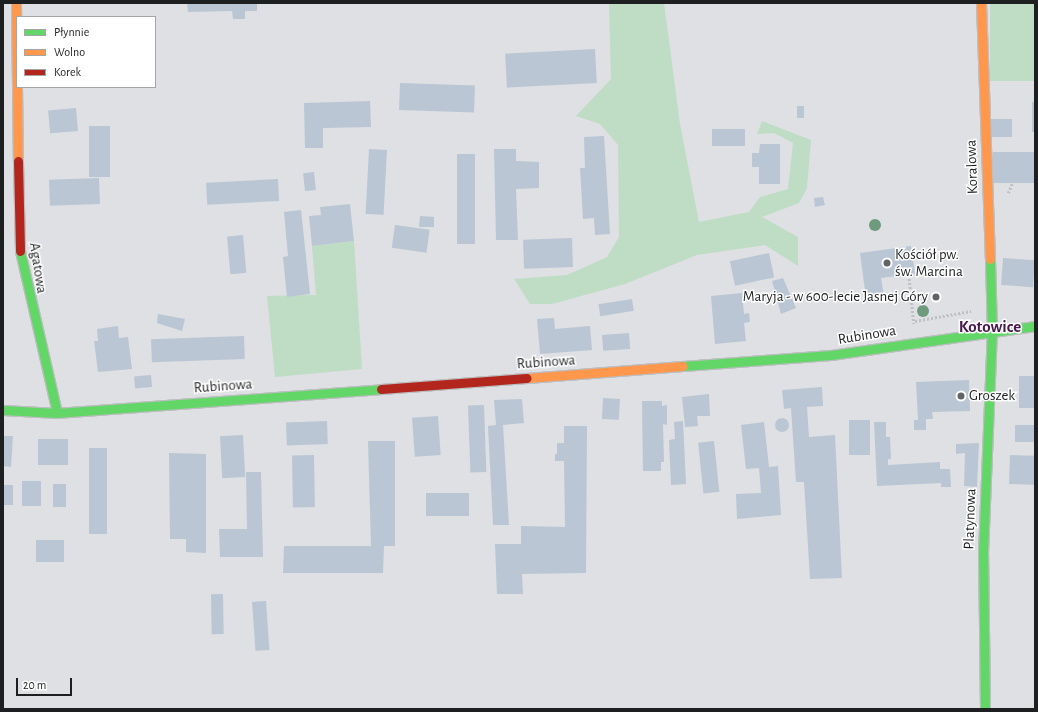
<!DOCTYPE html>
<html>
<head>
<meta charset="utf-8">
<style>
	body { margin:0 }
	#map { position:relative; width:1038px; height:712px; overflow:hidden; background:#dee0e3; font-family:"Alegreya Sans",sans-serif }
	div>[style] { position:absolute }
	.green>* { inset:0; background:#bfddc5; transform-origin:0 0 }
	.building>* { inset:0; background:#bac6d4; transform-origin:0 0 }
	.round { border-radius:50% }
	.path>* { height:2.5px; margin-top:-1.25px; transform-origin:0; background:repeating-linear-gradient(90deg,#bfc0c2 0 2px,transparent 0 4px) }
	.roads { filter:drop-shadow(1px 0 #bcbec0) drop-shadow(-1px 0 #bcbec0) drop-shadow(0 1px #bcbec0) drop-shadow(0 -1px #bcbec0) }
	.fast>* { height:9px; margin:-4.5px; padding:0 4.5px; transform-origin:4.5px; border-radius:4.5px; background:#63d668 }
	.slow>* { height:9px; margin:-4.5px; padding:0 4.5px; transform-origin:4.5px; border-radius:4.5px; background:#ff974d }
	.jam>* { height:9px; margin:-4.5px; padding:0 4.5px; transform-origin:4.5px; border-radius:4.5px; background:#b3261e }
	.trees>* { width:12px; height:12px; margin:-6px; border-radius:50%; background:#6e9a7e }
	.dots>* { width:11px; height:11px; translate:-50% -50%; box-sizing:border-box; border:2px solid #fff; border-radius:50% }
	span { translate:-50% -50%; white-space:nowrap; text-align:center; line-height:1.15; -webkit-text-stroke:3px #fff; paint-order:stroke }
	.street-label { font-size:15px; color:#1d1f21 }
	.poi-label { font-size:15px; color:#1d1f21 }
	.left { translate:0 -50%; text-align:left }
	.right { translate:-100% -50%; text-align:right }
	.quarter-label { font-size:17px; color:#4a1b4d; font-weight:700 }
	.frame { position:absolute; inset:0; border:4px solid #1d1f21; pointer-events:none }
	.legend { position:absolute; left:16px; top:16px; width:140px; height:72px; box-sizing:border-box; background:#fff; border:1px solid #a5a5a6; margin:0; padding:5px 7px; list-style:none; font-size:12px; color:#1d1f21 }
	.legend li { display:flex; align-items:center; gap:8px; height:20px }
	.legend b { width:20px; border:1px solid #a5a5a6 }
	.scale { position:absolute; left:16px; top:678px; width:56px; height:18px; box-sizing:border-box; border:2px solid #1d1f21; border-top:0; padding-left:5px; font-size:12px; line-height:14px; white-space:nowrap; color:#1d1f21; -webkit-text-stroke:3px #fff; paint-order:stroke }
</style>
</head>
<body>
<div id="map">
	<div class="green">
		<div style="clip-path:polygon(609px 3px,664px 3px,680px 124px,699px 222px,749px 212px,760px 197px,788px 189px,793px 143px,774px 133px,757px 134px,762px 121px,811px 140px,807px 188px,799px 203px,762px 217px,798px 237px,798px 266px,765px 245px,697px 255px,625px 284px,552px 304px,530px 304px,514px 279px,567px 275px,607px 257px,619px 237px,618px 145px,600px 124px,576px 116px,611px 79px)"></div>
		<div style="left:990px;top:3px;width:45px;height:78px"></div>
		<div style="clip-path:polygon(354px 241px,362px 369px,275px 377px,267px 296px,316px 295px,312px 246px)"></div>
	</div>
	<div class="building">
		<div style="clip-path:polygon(187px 3px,257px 3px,257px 11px,245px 11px,245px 19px,233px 19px,232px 11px,188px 12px)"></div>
		<div style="left:595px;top:49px;width:34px;height:90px;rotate:87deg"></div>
		<div style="left:400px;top:83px;width:75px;height:27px;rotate:2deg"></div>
		<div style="clip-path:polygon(370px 101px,371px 127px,323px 128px,323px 148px,305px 148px,304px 103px)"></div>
		<div style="left:1032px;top:102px;width:3px;height:30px"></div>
		<div style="left:797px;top:106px;width:7px;height:12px"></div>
		<div style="left:76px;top:108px;width:23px;height:28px;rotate:85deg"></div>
		<div style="left:991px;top:119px;width:21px;height:18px"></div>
		<div style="left:89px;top:126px;width:21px;height:51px"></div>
		<div style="left:712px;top:129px;width:33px;height:17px"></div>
		<div style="clip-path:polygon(604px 136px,610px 234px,595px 235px,594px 218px,583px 219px,580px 168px,585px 168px,584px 137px)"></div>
		<div style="clip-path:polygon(760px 144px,780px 144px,780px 184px,759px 184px,759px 167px,752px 167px,752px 153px,759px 153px)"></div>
		<div style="left:369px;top:149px;width:18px;height:65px;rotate:3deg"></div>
		<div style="clip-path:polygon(494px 149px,516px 149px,516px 161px,539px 162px,539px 188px,516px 189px,518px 240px,496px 240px)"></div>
		<div style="left:1035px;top:152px;width:31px;height:42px;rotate:90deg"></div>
		<div style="left:457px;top:154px;width:18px;height:90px"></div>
		<div style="left:314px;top:172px;width:18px;height:11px;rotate:84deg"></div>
		<div style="left:99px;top:178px;width:26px;height:50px;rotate:88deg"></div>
		<div style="left:278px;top:179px;width:22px;height:72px;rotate:87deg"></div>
		<div style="clip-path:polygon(823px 197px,825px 205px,815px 207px,814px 198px)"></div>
		<div style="clip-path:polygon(350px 204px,354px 241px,312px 246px,309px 216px,321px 215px,320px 207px)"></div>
		<div style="clip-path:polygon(301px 210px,310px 294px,287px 297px,283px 257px,288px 256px,284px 212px)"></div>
		<div style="clip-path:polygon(420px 216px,434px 217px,434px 227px,419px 227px)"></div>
		<div style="left:395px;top:225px;width:35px;height:23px;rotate:8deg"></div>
		<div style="left:243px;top:235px;width:38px;height:16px;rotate:85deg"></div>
		<div style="left:572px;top:238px;width:29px;height:49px;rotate:88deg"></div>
		<div style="clip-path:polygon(911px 246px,915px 274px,881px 278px,884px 296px,866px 298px,860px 253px)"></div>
		<div style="left:769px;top:253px;width:25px;height:40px;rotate:78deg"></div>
		<div style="left:1003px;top:258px;width:32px;height:27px;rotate:4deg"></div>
		<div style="clip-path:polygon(783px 278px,796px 308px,781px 314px,772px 281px)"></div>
		<div style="clip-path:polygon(742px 293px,744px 314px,749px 313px,750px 322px,744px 323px,746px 341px,715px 344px,711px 296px)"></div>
		<div style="left:632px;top:299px;width:12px;height:34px;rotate:81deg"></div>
		<div style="clip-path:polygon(158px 314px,185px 319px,182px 331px,157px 323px)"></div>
		<div style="clip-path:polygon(554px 318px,555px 329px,590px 326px,592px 350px,540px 354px,537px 319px)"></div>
		<div style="clip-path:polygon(118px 326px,119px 338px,128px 337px,132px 369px,98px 372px,94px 341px,98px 341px,97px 329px)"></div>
		<div style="left:629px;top:333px;width:16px;height:27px;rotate:86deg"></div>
		<div style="left:244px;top:336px;width:23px;height:93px;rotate:88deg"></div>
		<div style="left:151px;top:375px;width:12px;height:17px;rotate:85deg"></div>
		<div style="left:1019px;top:376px;width:16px;height:32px"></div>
		<div style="clip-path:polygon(969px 380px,970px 411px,932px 412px,933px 419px,926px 419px,926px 430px,914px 430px,914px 420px,918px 420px,916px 382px)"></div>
		<div style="clip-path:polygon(822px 387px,823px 406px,807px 407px,809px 437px,835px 435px,842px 578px,810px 579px,804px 482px,796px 482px,791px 408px,784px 409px,782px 390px)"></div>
		<div style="clip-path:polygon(709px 394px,710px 416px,697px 416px,698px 426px,685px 427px,682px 397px)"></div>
		<div style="left:603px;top:398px;width:17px;height:21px;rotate:3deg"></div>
		<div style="clip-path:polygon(522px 399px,524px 423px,503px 425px,509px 525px,493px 525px,488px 426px,496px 425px,494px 400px)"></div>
		<div style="clip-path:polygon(642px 401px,662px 401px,662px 406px,667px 405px,667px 425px,663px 424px,664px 462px,661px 462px,661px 471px,643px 471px)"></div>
		<div style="left:484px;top:405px;width:67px;height:16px;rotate:88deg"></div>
		<div style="left:438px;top:416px;width:39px;height:26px;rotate:86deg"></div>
		<div class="round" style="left:775px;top:418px;width:14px;height:14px"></div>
		<div style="left:849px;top:420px;width:21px;height:35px"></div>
		<div style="left:327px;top:421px;width:23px;height:41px;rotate:88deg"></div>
		<div style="clip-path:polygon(683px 421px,686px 484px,671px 485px,669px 440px,675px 439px,674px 422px)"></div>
		<div style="clip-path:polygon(764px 422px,769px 467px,778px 466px,781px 515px,737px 519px,736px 494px,761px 493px,759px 468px,746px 469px,741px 425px)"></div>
		<div style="clip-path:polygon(874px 422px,886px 422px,886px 437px,890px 437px,891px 459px,888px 459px,888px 465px,940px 462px,940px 469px,950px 469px,951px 487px,941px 487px,941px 483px,877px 486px)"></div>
		<div style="left:1035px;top:425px;width:17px;height:20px;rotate:90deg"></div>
		<div style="clip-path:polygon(564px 426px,587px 426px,586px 573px,522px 574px,523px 594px,497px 594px,495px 544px,521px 544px,521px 526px,565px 527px,564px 461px,555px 461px,555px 454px,557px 454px,557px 443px,564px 443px)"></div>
		<div style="left:243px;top:435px;width:42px;height:23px;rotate:87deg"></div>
		<div style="clip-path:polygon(3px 436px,13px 436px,11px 467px,3px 466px)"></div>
		<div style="left:38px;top:439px;width:30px;height:26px"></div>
		<div style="clip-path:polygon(368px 441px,395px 441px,395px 546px,384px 546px,383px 573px,283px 573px,284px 546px,371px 546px)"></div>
		<div style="left:714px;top:441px;width:51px;height:16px;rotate:84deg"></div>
		<div style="clip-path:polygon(979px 443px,977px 487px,964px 486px,965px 453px,956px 454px,956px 444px)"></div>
		<div style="left:89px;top:448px;width:18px;height:86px"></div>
		<div style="clip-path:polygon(169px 453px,206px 454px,206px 553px,186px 552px,186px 539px,170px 539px)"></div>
		<div style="left:314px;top:455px;width:52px;height:22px;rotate:89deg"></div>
		<div style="left:1010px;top:455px;width:25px;height:29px;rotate:2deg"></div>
		<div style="clip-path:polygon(246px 472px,261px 472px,263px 557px,220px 557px,219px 529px,247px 529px)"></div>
		<div style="left:22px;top:481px;width:19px;height:25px"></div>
		<div style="left:53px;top:484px;width:13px;height:23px"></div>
		<div style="left:3px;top:485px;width:10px;height:20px"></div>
		<div style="left:469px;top:493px;width:23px;height:43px;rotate:90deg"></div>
		<div style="left:36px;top:540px;width:28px;height:22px"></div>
		<div style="left:223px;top:594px;width:40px;height:12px;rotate:89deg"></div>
		<div style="left:266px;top:601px;width:49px;height:14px;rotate:86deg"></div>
	</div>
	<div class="path">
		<div style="left:1008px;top:193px;width:10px;rotate:-66deg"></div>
		<div style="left:909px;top:275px;width:49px;rotate:84.2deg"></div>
		<div style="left:915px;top:321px;width:57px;rotate:-10.1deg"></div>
	</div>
	<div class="roads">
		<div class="fast">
			<div style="left:20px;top:251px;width:166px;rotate:77.1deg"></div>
			<div style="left:683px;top:366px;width:148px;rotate:-4.3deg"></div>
			<div style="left:831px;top:355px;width:206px;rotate:-8.1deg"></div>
			<div style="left:3px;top:410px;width:54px;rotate:3.2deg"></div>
			<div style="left:57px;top:413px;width:325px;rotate:-4.2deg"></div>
			<div style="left:985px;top:709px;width:156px;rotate:-90.7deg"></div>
			<div style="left:983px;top:553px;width:222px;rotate:-87.7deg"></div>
			<div style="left:992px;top:331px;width:72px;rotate:-91.6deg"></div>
		</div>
		<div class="slow">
			<div style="left:16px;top:3px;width:158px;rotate:89.3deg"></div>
			<div style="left:981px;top:3px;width:256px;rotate:88deg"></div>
			<div style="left:527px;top:378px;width:156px;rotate:-4.4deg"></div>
		</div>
		<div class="jam">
			<div style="left:18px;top:161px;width:90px;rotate:88.7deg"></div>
			<div style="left:381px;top:389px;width:146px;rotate:-4.3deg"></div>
		</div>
	</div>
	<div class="trees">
		<div style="left:875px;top:225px"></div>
		<div style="left:923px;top:311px"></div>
	</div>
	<div class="dots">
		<div style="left:887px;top:263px;background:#616365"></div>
		<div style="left:936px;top:297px;background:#616365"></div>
		<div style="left:961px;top:396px;background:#616365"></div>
	</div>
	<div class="street-label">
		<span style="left:972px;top:167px;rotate:-92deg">Koralowa</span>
		<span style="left:38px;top:268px;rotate:81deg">Agatowa</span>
		<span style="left:867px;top:335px;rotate:-9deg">Rubinowa</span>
		<span style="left:546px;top:362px;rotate:-4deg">Rubinowa</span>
		<span style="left:223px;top:386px;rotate:-4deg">Rubinowa</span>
		<span style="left:970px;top:519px;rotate:-88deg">Platynowa</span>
	</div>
	<div class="poi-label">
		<span class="left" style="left:895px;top:263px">Kościół pw.<br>św. Marcina</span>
		<span class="right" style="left:928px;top:297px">Maryja - w 600-lecie Jasnej Góry</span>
		<span class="left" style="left:969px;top:396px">Groszek</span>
	</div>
	<div class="quarter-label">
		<span style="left:990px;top:327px">Kotowice</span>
	</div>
	<div class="frame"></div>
	<ul class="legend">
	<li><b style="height:5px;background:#63d668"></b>Płynnie</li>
	<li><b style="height:5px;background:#ff974d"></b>Wolno</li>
	<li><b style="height:5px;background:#b3261e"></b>Korek</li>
	</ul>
	<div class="scale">20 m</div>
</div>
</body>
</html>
